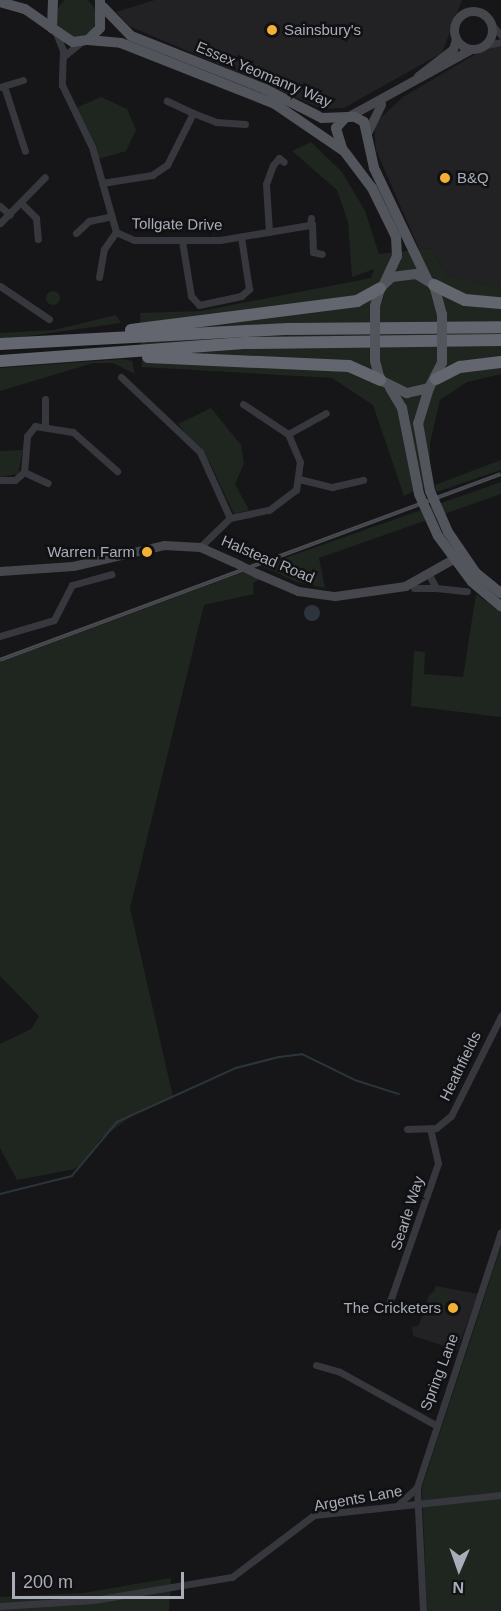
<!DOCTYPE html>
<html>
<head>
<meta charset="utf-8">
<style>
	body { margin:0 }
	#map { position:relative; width:501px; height:1611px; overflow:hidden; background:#161618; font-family:Helvetica,sans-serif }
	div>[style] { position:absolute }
	.built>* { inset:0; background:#222225 }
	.green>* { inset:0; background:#1e261f }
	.round { border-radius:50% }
	.water>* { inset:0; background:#2c353c }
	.stream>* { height:1.5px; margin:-0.75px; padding:0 0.75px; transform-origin:0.75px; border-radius:0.75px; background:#2c353c }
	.street>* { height:7px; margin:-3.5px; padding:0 3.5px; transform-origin:3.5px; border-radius:3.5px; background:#37383d }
	.secondary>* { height:9px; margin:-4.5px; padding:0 4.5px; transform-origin:4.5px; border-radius:4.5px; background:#45474d }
	.secondary>.ring { margin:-4.5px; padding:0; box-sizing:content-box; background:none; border:9px solid #45474d; border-radius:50% }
	.primary>* { height:10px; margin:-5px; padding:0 5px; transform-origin:5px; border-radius:5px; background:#53555c }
	.highway>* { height:12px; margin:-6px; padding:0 6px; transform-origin:6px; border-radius:6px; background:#63666e }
	.rail>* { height:4px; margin-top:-2px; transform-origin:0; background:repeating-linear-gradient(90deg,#111113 0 4.5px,#4a4c52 0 9px); box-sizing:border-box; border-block:2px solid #4a4c52 }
	.secondary-bridge>* { height:9px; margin:-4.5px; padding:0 4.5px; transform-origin:4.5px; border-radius:4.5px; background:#45474d }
	.primary-bridge>* { height:10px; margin:-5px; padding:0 5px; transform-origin:5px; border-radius:5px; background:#53555c }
	.dots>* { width:16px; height:16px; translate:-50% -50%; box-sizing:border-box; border:3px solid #111113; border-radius:50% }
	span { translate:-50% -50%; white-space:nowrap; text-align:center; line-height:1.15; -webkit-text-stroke:5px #111113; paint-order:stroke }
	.poi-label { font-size:15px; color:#a8adb8 }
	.left { translate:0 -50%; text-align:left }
	.right { translate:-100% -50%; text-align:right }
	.street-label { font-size:15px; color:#a8adb8 }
	.north { position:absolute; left:429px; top:1539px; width:60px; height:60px; -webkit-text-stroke:4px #111113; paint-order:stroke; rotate:182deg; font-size:16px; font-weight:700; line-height:24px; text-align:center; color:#a8adb8 }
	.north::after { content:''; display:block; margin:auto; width:21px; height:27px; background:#a8adb8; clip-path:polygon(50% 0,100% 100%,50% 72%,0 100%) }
	.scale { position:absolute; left:12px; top:1572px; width:172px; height:27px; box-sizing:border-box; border:3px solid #a8adb8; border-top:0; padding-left:8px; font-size:18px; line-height:21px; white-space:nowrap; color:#a8adb8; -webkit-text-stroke:4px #111113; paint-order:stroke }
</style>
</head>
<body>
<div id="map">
	<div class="built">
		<div style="clip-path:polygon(155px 0,462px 0,442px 53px,344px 108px,323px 109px,129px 26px,116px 12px)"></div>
		<div style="clip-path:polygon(501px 39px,501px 288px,447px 275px,430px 248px,419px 249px,376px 150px,374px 124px,403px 97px)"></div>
		<div style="clip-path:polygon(436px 1286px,478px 1294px,457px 1350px,413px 1336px,412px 1327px,418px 1326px)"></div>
	</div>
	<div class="green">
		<div class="round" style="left:56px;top:-3px;width:40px;height:40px"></div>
		<div style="clip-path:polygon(101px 97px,127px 109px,136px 130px,126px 151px,98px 159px,76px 108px)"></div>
		<div style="clip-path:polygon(311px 142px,342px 172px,365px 211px,379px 254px,430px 248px,447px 275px,501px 288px,501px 374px,467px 382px,440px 400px,430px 443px,430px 484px,404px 496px,373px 405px,332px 378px,142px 367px,140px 313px,201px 311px,371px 278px,374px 269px,352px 277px,348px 222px,337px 190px,292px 151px)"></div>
		<div class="round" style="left:46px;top:291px;width:14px;height:14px"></div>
		<div style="clip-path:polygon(116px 315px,121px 323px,0 340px,0 333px,54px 330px)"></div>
		<div style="clip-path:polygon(124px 359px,132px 361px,135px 374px,113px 363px,93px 363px,0 391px,0 368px)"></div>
		<div style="clip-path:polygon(211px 408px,241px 445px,244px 463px,235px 484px,249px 510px,234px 514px,210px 463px,178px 424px)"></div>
		<div style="clip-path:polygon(23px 450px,18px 474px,0 477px,0 451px)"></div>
		<div style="clip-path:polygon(501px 460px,501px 470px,436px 492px,435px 485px)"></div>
		<div style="clip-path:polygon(501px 482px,501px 494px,319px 558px,325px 588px,297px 582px,262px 566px)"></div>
		<div style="clip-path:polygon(244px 572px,259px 580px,253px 583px,254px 594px,204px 605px,130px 908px,173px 1097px,133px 1115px,99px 1140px,92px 1154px,75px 1169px,17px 1180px,0 1148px,0 1044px,31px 1029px,39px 1016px,0 976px,0 662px)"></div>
		<div style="clip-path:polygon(476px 594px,501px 612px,501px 717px,411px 706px,414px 651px,425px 652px,424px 674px,463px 677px)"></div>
		<div style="clip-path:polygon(501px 1247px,501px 1611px,427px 1611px,422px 1487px)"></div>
		<div class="round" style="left:427px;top:1291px;width:22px;height:22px"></div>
		<div style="clip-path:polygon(171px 1578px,169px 1611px,0 1611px,0 1597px,83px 1593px)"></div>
	</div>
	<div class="water">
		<div class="round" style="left:304px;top:605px;width:16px;height:16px"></div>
	</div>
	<div class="stream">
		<div style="left:0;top:1194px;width:74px;rotate:-14deg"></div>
		<div style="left:72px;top:1176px;width:70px;rotate:-50.2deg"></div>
		<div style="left:117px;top:1122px;width:131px;rotate:-24.4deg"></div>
		<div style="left:236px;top:1068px;width:44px;rotate:-14.3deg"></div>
		<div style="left:279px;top:1057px;width:23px;rotate:-7deg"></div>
		<div style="left:302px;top:1054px;width:59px;rotate:26.1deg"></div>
		<div style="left:355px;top:1080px;width:46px;rotate:17.7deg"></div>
	</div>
	<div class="street">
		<div style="left:492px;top:25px;width:13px;rotate:48deg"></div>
		<div style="left:56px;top:33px;width:18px;rotate:68deg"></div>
		<div style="left:63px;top:50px;width:35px;rotate:92deg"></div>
		<div style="left:62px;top:85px;width:69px;rotate:64.2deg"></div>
		<div style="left:92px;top:147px;width:88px;rotate:74.2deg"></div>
		<div style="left:116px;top:232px;width:20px;rotate:24deg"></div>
		<div style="left:134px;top:240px;width:86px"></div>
		<div style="left:220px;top:240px;width:91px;rotate:-9.5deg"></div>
		<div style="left:310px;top:225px;width:7px;rotate:-82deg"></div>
		<div style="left:486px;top:45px;width:15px;rotate:-11deg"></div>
		<div style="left:64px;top:56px;width:21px;rotate:-39deg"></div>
		<div style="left:4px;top:86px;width:68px;rotate:72.1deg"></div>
		<div style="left:0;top:87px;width:24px;rotate:-17deg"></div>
		<div style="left:193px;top:113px;width:25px;rotate:21deg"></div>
		<div style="left:216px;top:122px;width:29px;rotate:4deg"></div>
		<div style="left:102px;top:183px;width:51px;rotate:-9.1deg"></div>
		<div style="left:152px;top:175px;width:18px;rotate:-34deg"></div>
		<div style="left:167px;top:165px;width:58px;rotate:-63.4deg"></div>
		<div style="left:193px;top:113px;width:29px;rotate:-155deg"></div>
		<div style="left:21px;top:203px;width:21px;rotate:45deg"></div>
		<div style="left:36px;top:218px;width:21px;rotate:85deg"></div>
		<div style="left:0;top:206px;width:13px;rotate:42deg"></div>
		<div style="left:0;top:223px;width:64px;rotate:-45.6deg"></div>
		<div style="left:312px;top:224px;width:28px;rotate:88deg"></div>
		<div style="left:313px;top:252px;width:9px;rotate:13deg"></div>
		<div style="left:269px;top:232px;width:48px;rotate:-93.6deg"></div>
		<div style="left:266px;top:184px;width:20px;rotate:-70deg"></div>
		<div style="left:273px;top:165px;width:9px;rotate:-49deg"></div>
		<div style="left:279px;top:158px;width:6px;rotate:39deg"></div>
		<div style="left:76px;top:233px;width:18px;rotate:-43deg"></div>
		<div style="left:89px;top:221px;width:19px;rotate:-12deg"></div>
		<div style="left:182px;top:241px;width:56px;rotate:80.7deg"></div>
		<div style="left:191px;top:296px;width:12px;rotate:48deg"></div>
		<div style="left:199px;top:305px;width:43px;rotate:-12.1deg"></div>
		<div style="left:241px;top:296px;width:11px;rotate:-41deg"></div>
		<div style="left:249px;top:289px;width:53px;rotate:-98.7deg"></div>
		<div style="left:99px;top:277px;width:28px;rotate:-80deg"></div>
		<div style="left:104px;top:249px;width:21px;rotate:-55deg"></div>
		<div style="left:0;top:286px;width:59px;rotate:34deg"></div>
		<div style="left:121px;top:377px;width:109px;rotate:43.5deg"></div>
		<div style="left:200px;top:452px;width:72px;rotate:65.6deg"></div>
		<div style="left:45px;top:426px;width:27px;rotate:-90deg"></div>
		<div style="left:288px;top:434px;width:43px;rotate:-28.9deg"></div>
		<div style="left:24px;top:472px;width:26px;rotate:25deg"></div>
		<div style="left:299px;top:479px;width:34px;rotate:14deg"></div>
		<div style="left:332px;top:487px;width:32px;rotate:-13deg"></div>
		<div style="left:0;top:480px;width:15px"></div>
		<div style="left:15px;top:480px;width:12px;rotate:-42deg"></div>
		<div style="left:24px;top:472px;width:36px;rotate:-85deg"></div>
		<div style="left:27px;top:436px;width:13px;rotate:-51deg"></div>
		<div style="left:35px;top:426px;width:38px;rotate:9deg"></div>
		<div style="left:73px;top:432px;width:59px;rotate:41.6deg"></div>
		<div style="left:200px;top:547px;width:42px;rotate:-44deg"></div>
		<div style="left:230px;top:518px;width:40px;rotate:-12deg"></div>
		<div style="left:269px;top:510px;width:34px;rotate:-37deg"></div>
		<div style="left:296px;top:490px;width:28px;rotate:-82deg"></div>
		<div style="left:300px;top:462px;width:30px;rotate:-113deg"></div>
		<div style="left:288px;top:434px;width:54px;rotate:-146.3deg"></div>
		<div style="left:428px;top:573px;width:17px;rotate:62deg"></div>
		<div style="left:436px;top:588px;width:31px;rotate:6deg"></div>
		<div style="left:414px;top:588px;width:22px"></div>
		<div style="left:0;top:636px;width:56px;rotate:-16.5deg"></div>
		<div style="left:54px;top:620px;width:39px;rotate:-63deg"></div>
		<div style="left:72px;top:585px;width:41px;rotate:-15.4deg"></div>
		<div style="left:407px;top:1129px;width:29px;rotate:-2deg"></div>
		<div style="left:436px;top:1128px;width:19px;rotate:-39deg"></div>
		<div style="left:451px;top:1116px;width:112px;rotate:-63.4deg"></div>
		<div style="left:389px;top:1304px;width:149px;rotate:-70.8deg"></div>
		<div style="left:438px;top:1163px;width:35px;rotate:-103deg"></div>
		<div style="left:316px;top:1365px;width:25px;rotate:16deg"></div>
		<div style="left:340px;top:1372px;width:107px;rotate:29deg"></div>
		<div style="left:399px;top:1504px;width:25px;rotate:-43deg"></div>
		<div style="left:0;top:1606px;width:94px;rotate:-3.7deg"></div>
		<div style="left:94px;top:1600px;width:140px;rotate:-9.5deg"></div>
		<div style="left:232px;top:1577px;width:103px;rotate:-37.1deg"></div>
		<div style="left:314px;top:1515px;width:188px;rotate:-6.1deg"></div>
		<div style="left:423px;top:1611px;width:124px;rotate:-92.8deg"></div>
		<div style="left:417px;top:1487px;width:268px;rotate:-71.8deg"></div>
	</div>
	<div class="secondary">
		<div class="ring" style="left:454px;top:11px;width:29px;height:29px"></div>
		<div style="left:418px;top:76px;width:44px;rotate:-37.6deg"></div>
		<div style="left:453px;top:49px;width:10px;rotate:-73deg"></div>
		<div style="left:347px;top:117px;width:141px;rotate:-28.7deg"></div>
		<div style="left:368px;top:131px;width:30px;rotate:-64deg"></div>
		<div style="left:0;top:571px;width:73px;rotate:-3.9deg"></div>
		<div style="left:73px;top:566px;width:93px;rotate:-13deg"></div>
		<div style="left:164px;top:545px;width:36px;rotate:3deg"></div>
		<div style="left:200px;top:547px;width:37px;rotate:24deg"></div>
		<div style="left:256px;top:573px;width:46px;rotate:23.2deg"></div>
		<div style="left:298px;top:591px;width:37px;rotate:8deg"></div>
		<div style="left:335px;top:596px;width:71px;rotate:-8.1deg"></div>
		<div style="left:405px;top:586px;width:55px;rotate:-29.4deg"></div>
	</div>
	<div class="primary">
		<div style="left:53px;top:0;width:28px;rotate:92deg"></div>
		<div style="left:52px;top:28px;width:25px;rotate:34deg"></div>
		<div style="left:73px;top:42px;width:15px;rotate:-8deg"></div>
		<div style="left:88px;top:40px;width:17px;rotate:-45deg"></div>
		<div style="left:100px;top:28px;width:28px;rotate:-90deg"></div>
		<div style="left:0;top:2px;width:26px;rotate:16deg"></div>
		<div style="left:25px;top:9px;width:33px;rotate:35deg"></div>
		<div style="left:103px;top:7px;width:40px;rotate:46deg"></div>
		<div style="left:131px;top:36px;width:144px;rotate:21.6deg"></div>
		<div style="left:265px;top:89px;width:64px;rotate:27deg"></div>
		<div style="left:322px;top:118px;width:33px;rotate:-2deg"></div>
		<div style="left:355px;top:117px;width:10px;rotate:29deg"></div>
		<div style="left:364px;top:122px;width:47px;rotate:77.7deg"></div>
		<div style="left:374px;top:168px;width:123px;rotate:64.5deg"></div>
		<div style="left:88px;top:40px;width:33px;rotate:5deg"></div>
		<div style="left:121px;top:43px;width:166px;rotate:21.6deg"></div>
		<div style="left:275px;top:104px;width:83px;rotate:34.3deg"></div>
		<div style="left:344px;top:151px;width:46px;rotate:52.9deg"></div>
		<div style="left:372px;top:188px;width:55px;rotate:63.9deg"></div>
		<div style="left:396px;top:237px;width:19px;rotate:87deg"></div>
		<div style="left:397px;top:256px;width:29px;rotate:115deg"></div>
		<div style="left:342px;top:148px;width:21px;rotate:-107deg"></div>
		<div style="left:336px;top:128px;width:13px;rotate:-48deg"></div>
		<div style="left:375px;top:306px;width:19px;rotate:-74deg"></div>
		<div style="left:380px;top:288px;width:16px;rotate:-43deg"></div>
		<div style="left:392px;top:277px;width:24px;rotate:-7deg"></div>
		<div style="left:416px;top:274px;width:21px;rotate:31deg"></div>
		<div style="left:434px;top:285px;width:30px;rotate:75deg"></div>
		<div style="left:375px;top:361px;width:20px;rotate:75deg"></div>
		<div style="left:380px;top:380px;width:30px;rotate:26deg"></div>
		<div style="left:407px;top:393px;width:23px;rotate:-13deg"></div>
		<div style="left:429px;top:388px;width:29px;rotate:-63deg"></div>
		<div style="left:390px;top:388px;width:23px;rotate:59deg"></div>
		<div style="left:402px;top:408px;width:88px;rotate:78.8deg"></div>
		<div style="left:429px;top:388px;width:37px;rotate:107deg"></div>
		<div style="left:418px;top:423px;width:69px;rotate:80deg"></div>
		<div style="left:448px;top:532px;width:50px;rotate:55.7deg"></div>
		<div style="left:476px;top:573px;width:32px;rotate:39deg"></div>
		<div style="left:438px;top:536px;width:57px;rotate:53.5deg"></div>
		<div style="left:472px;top:582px;width:38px;rotate:40deg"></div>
	</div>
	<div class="highway">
		<div style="left:434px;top:285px;width:34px;rotate:26deg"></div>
		<div style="left:465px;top:300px;width:36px;rotate:5deg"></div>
		<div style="left:131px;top:330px;width:228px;rotate:-7.3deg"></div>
		<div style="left:357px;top:301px;width:26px;rotate:-29deg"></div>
		<div style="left:0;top:344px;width:289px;rotate:-3deg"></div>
		<div style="left:289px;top:329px;width:212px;rotate:-0.5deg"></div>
		<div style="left:148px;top:357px;width:201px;rotate:2.6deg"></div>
		<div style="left:349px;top:366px;width:34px;rotate:24deg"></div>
		<div style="left:0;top:361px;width:248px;rotate:-4.2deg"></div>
		<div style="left:247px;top:343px;width:254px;rotate:-0.7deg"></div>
		<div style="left:436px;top:379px;width:27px;rotate:-27deg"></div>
		<div style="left:460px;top:367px;width:41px;rotate:-7deg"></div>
	</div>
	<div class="rail">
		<div style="left:0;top:660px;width:534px;rotate:-20.37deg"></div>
	</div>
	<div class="secondary-bridge">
		<div style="left:234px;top:562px;width:25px;rotate:27deg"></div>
	</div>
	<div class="primary-bridge">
		<div style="left:375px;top:306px;width:55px;rotate:90deg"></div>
		<div style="left:442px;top:362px;width:48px;rotate:-90deg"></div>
		<div style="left:430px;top:491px;width:45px;rotate:66.3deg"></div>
		<div style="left:419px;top:494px;width:46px;rotate:65.7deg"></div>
	</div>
	<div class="dots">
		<div style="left:272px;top:30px;background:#f2b134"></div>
		<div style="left:445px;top:178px;background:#f2b134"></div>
		<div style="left:147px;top:552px;background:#f2b134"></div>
		<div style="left:453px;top:1308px;background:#f2b134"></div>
	</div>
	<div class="poi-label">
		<span class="left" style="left:284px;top:30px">Sainsbury's</span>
		<span class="left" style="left:457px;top:178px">B&amp;Q</span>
		<span class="right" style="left:135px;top:552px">Warren Farm</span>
		<span class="right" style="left:441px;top:1308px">The Cricketers</span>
	</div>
	<div class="street-label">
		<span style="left:264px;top:74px;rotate:23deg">Essex Yeomanry Way</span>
		<span style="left:177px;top:224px;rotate:1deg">Tollgate Drive</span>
		<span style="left:268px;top:559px;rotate:23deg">Halstead Road</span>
		<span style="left:460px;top:1066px;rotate:-64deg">Heathfields</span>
		<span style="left:407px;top:1213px;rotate:-72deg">Searle Way</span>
		<span style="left:439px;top:1372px;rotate:-69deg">Spring Lane</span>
		<span style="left:358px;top:1498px;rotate:-10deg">Argents Lane</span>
	</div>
	<div class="north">N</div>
	<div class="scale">200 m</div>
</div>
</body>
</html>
